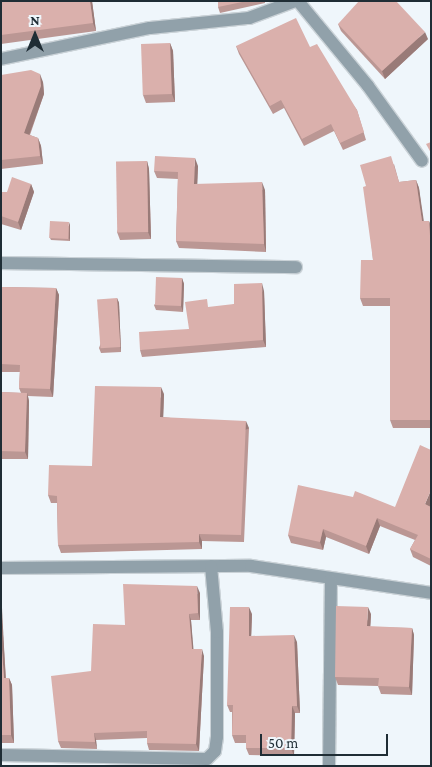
<!DOCTYPE html>
<html>
<head>
<meta charset="utf-8">
<style>
	body { margin:0 }
	#map { position:relative; width:432px; height:767px; overflow:hidden; background:#eff6fb; font-family:"Crimson Pro",serif }
	div>[style] { position:absolute }
	.roads { filter:drop-shadow(1px 0 #cad2d7) drop-shadow(-1px 0 #cad2d7) drop-shadow(0 1px #cad2d7) drop-shadow(0 -1px #cad2d7) }
	.minor>* { height:12px; margin:-6px; padding:0 6px; transform-origin:6px; border-radius:6px; background:#91a1aa }
	.wall>* { inset:0; background:#bb9794 }
	.shaded-wall>* { inset:0; background:#997b78; transform-origin:0 0 }
	.building>* { inset:0; background:#dab0ac; transform-origin:0 0 }
	span { translate:-50% -50%; white-space:nowrap; text-align:center; line-height:1.15; -webkit-text-stroke:4.5px #eff6fb; paint-order:stroke }
	.frame { position:absolute; inset:0; border:2px solid #1f2d35; pointer-events:none }
	.north { position:absolute; left:10px; top:10px; width:50px; height:50px; -webkit-text-stroke:4px #eff6fb; paint-order:stroke; rotate:0deg; font-size:14px; font-weight:700; line-height:20px; text-align:center; color:#1f2d35 }
	.north::after { content:''; display:block; margin:auto; width:18px; height:22px; background:#1f2d35; clip-path:polygon(50% 0,100% 100%,50% 72%,0 100%) }
	.scale { position:absolute; left:260px; top:734px; width:128px; height:22px; box-sizing:border-box; border:2px solid #1f2d35; border-top:0; padding-left:6px; font-size:15px; line-height:18px; white-space:nowrap; color:#1f2d35; -webkit-text-stroke:4px #eff6fb; paint-order:stroke }
</style>
</head>
<body>
<div id="map">
	<div class="roads">
		<div class="minor">
			<div style="left:298px;top:1px;width:110px;rotate:50.5deg"></div>
			<div style="left:368px;top:86px;width:92px;rotate:54.2deg"></div>
			<div style="left:1px;top:59px;width:152px;rotate:-11.8deg"></div>
			<div style="left:150px;top:28px;width:100px;rotate:-5.8deg"></div>
			<div style="left:249px;top:18px;width:49px;rotate:-20.3deg"></div>
			<div style="left:1px;top:263px;width:295px;rotate:0.8deg"></div>
			<div style="left:1px;top:568px;width:250px;rotate:-0.5deg"></div>
			<div style="left:251px;top:566px;width:182px;rotate:8.5deg"></div>
			<div style="left:1px;top:755px;width:206px;rotate:1.1deg"></div>
			<div style="left:207px;top:759px;width:11px;rotate:-45deg"></div>
			<div style="left:215px;top:751px;width:14px;rotate:-82deg"></div>
			<div style="left:217px;top:737px;width:105px;rotate:-90deg"></div>
			<div style="left:217px;top:632px;width:66px;rotate:-95.2deg"></div>
			<div style="left:329px;top:766px;width:185px;rotate:-89.4deg"></div>
		</div>
	</div>
	<div class="wall">
		<div style="clip-path:polygon(1px 1px,92px 1px,96px 31px,1px 44px)"></div>
		<div style="clip-path:polygon(218px 1px,265px 1px,265px 3px,220px 13px,218px 7px)"></div>
		<div style="clip-path:polygon(338px 24px,428px 39px,385px 79px,341px 31px)"></div>
		<div style="clip-path:polygon(170px 43px,173px 51px,175px 102px,146px 103px,143px 95px)"></div>
		<div style="clip-path:polygon(236px 46px,310px 47px,357px 110px,366px 140px,343px 150px,334px 131px,304px 146px,284px 108px,273px 114px,239px 54px)"></div>
		<div style="clip-path:polygon(1px 75px,43px 82px,44px 94px,30px 135px,38px 138px,41px 146px,43px 164px,1px 169px)"></div>
		<div style="clip-path:polygon(147px 161px,149px 169px,151px 239px,120px 240px,117px 232px)"></div>
		<div style="clip-path:polygon(394px 164px,399px 182px,416px 180px,419px 188px,423px 221px,431px 225px,431px 428px,393px 428px,390px 420px,390px 306px,363px 306px,360px 298px,373px 260px,366px 186px)"></div>
		<div style="clip-path:polygon(198px 166px,197px 184px,265px 190px,266px 252px,179px 248px,176px 241px,178px 179px,157px 178px,154px 171px)"></div>
		<div style="clip-path:polygon(31px 184px,34px 192px,21px 230px,1px 224px,1px 192px,7px 192px)"></div>
		<div style="clip-path:polygon(70px 225px,70px 241px,51px 240px,50px 238px)"></div>
		<div style="clip-path:polygon(182px 278px,184px 284px,183px 312px,156px 310px,154px 305px)"></div>
		<div style="clip-path:polygon(1px 287px,56px 288px,59px 295px,53px 397px,28px 396px,29px 401px,28px 459px,1px 459px,1px 392px,21px 393px,19px 388px,20px 372px,1px 372px)"></div>
		<div style="clip-path:polygon(264px 291px,266px 347px,142px 357px,140px 350px,189px 329px,234px 304px)"></div>
		<div style="clip-path:polygon(117px 298px,119px 303px,121px 352px,101px 353px,99px 348px)"></div>
		<div style="clip-path:polygon(164px 394px,163px 417px,249px 428px,244px 542px,202px 541px,202px 549px,61px 553px,58px 545px,57px 503px,51px 503px,48px 495px,92px 466px)"></div>
		<div style="clip-path:polygon(430px 506px,431px 566px,413px 557px,410px 549px,415px 540px,380px 526px,369px 554px,326px 537px,323px 550px,291px 543px,288px 535px,395px 507px)"></div>
		<div style="clip-path:polygon(200px 593px,200px 620px,191px 620px,193px 649px,204px 656px,199px 751px,149px 750px,147px 743px,147px 738px,96px 740px,97px 749px,61px 748px,58px 741px,91px 671px,125px 625px)"></div>
		<div style="clip-path:polygon(1px 605px,6px 678px,9px 678px,12px 685px,14px 743px,1px 743px)"></div>
		<div style="clip-path:polygon(252px 614px,251px 636px,297px 642px,300px 713px,295px 713px,294px 756px,249px 755px,246px 748px,246px 743px,235px 743px,232px 735px,232px 712px,230px 712px,227px 705px)"></div>
		<div style="clip-path:polygon(371px 614px,370px 627px,412px 628px,414px 635px,412px 695px,381px 694px,378px 686px,338px 685px,335px 677px)"></div>
	</div>
	<div class="shaded-wall">
		<div style="clip-path:polygon(90px 1px,92px 1px,96px 31px,93px 23px)"></div>
		<div style="clip-path:polygon(425px 32px,428px 39px,385px 79px,382px 71px)"></div>
		<div style="clip-path:polygon(170px 43px,173px 51px,175px 102px,172px 94px)"></div>
		<div style="clip-path:polygon(40px 74px,43px 82px,44px 94px,27px 141px,24px 133px)"></div>
		<div style="clip-path:polygon(38px 138px,41px 146px,43px 164px,40px 156px)"></div>
		<div style="clip-path:polygon(195px 158px,198px 166px,197px 192px,194px 184px)"></div>
		<div style="clip-path:polygon(147px 161px,149px 169px,151px 239px,148px 232px)"></div>
		<div style="clip-path:polygon(416px 180px,419px 188px,425px 229px,422px 221px)"></div>
		<div style="clip-path:polygon(262px 182px,265px 190px,266px 252px,264px 244px)"></div>
		<div style="clip-path:polygon(31px 184px,34px 192px,21px 230px,18px 222px)"></div>
		<div style="clip-path:polygon(429px 221px,431px 225px,431px 250px)"></div>
		<div style="clip-path:polygon(69px 222px,70px 225px,70px 241px,69px 238px)"></div>
		<div style="clip-path:polygon(182px 278px,184px 284px,183px 312px,181px 306px)"></div>
		<div style="clip-path:polygon(262px 283px,264px 291px,266px 347px,263px 340px)"></div>
		<div style="clip-path:polygon(56px 288px,59px 295px,53px 397px,50px 389px)"></div>
		<div style="clip-path:polygon(117px 298px,119px 303px,121px 352px,120px 347px)"></div>
		<div style="clip-path:polygon(161px 387px,164px 394px,163px 424px,160px 417px)"></div>
		<div style="clip-path:polygon(27px 393px,29px 401px,28px 459px,25px 452px)"></div>
		<div style="left:246px;top:421px;width:8px;height:114px;rotate:67deg"></div>
		<div style="clip-path:polygon(431px 490px,431px 506px,428px 512px,425px 504px)"></div>
		<div style="clip-path:polygon(377px 518px,380px 526px,369px 554px,366px 546px)"></div>
		<div style="clip-path:polygon(323px 529px,326px 537px,323px 550px,320px 542px)"></div>
		<div style="clip-path:polygon(199px 534px,202px 541px,202px 549px,199px 542px)"></div>
		<div style="clip-path:polygon(197px 586px,200px 593px,200px 620px,198px 613px)"></div>
		<div style="clip-path:polygon(1px 605px,2px 608px,6px 686px,4px 678px,1px 635px)"></div>
		<div style="clip-path:polygon(249px 607px,252px 614px,251px 643px,249px 636px)"></div>
		<div style="clip-path:polygon(368px 607px,371px 614px,370px 634px,367px 626px)"></div>
		<div style="clip-path:polygon(189px 614px,191px 620px,194px 655px,192px 649px)"></div>
		<div style="clip-path:polygon(412px 628px,414px 635px,412px 695px,409px 687px)"></div>
		<div style="clip-path:polygon(294px 635px,297px 642px,300px 713px,297px 706px)"></div>
		<div style="clip-path:polygon(202px 649px,204px 656px,199px 751px,196px 744px)"></div>
		<div style="clip-path:polygon(9px 678px,12px 685px,14px 743px,11px 735px)"></div>
		<div style="clip-path:polygon(292px 706px,295px 713px,294px 756px,291px 748px)"></div>
		<div style="clip-path:polygon(94px 733px,96px 740px,97px 749px,95px 742px)"></div>
	</div>
	<div class="building">
		<div style="clip-path:polygon(1px 1px,90px 1px,93px 23px,1px 35px)"></div>
		<div style="clip-path:polygon(218px 1px,247px 1px,218px 7px)"></div>
		<div style="clip-path:polygon(359px 1px,396px 1px,425px 32px,382px 71px,338px 24px)"></div>
		<div style="clip-path:polygon(296px 18px,310px 47px,317px 44px,357px 110px,364px 132px,340px 143px,331px 124px,302px 139px,281px 100px,270px 106px,236px 46px)"></div>
		<div style="left:170px;top:43px;width:51px;height:29px;rotate:88deg"></div>
		<div style="clip-path:polygon(31px 70px,40px 74px,41px 86px,24px 133px,38px 138px,40px 156px,1px 160px,1px 75px)"></div>
		<div style="clip-path:polygon(431px 142px,431px 153px,426px 144px)"></div>
		<div style="clip-path:polygon(155px 156px,195px 158px,194px 184px,262px 182px,264px 244px,176px 241px,178px 172px,154px 171px)"></div>
		<div style="clip-path:polygon(391px 156px,399px 182px,416px 180px,422px 221px,429px 221px,431px 250px,431px 420px,390px 420px,390px 298px,360px 298px,361px 260px,373px 260px,363px 187px,366px 186px,360px 165px)"></div>
		<div style="left:147px;top:161px;width:71px;height:31px;rotate:89deg"></div>
		<div style="clip-path:polygon(12px 177px,31px 184px,18px 222px,1px 216px,1px 192px,7px 192px)"></div>
		<div style="left:50px;top:221px;width:19px;height:17px;rotate:3deg"></div>
		<div style="left:156px;top:277px;width:26px;height:28px;rotate:2deg"></div>
		<div style="clip-path:polygon(262px 283px,263px 340px,140px 350px,139px 332px,189px 329px,185px 302px,207px 299px,208px 307px,234px 304px,234px 284px)"></div>
		<div style="clip-path:polygon(1px 287px,56px 288px,50px 389px,19px 388px,20px 365px,1px 364px)"></div>
		<div style="left:117px;top:298px;width:49px;height:20px;rotate:86deg"></div>
		<div style="clip-path:polygon(95px 386px,161px 387px,160px 417px,246px 421px,241px 535px,199px 534px,199px 542px,58px 545px,57px 496px,48px 495px,49px 465px,92px 466px)"></div>
		<div style="left:1px;top:392px;width:26px;height:59px;rotate:2deg"></div>
		<div style="clip-path:polygon(420px 445px,431px 450px,431px 490px,425px 504px,431px 507px,431px 559px,410px 549px,418px 535px,377px 518px,366px 546px,323px 529px,320px 542px,288px 535px,298px 485px,353px 497px,355px 491px,395px 507px)"></div>
		<div style="clip-path:polygon(123px 584px,197px 586px,198px 613px,189px 614px,192px 649px,202px 649px,196px 744px,147px 743px,147px 731px,94px 733px,95px 742px,58px 741px,51px 676px,91px 671px,93px 624px,125px 625px)"></div>
		<div style="clip-path:polygon(336px 606px,368px 607px,367px 626px,412px 628px,409px 687px,378px 686px,379px 678px,335px 677px)"></div>
		<div style="clip-path:polygon(230px 607px,249px 607px,249px 636px,294px 635px,297px 706px,292px 706px,291px 748px,246px 748px,246px 735px,232px 735px,233px 705px,227px 705px)"></div>
		<div style="clip-path:polygon(1px 635px,4px 678px,9px 678px,11px 735px,1px 735px)"></div>
	</div>
	<div class="frame"></div>
	<div class="north">N</div>
	<div class="scale">50 m</div>
</div>
</body>
</html>
